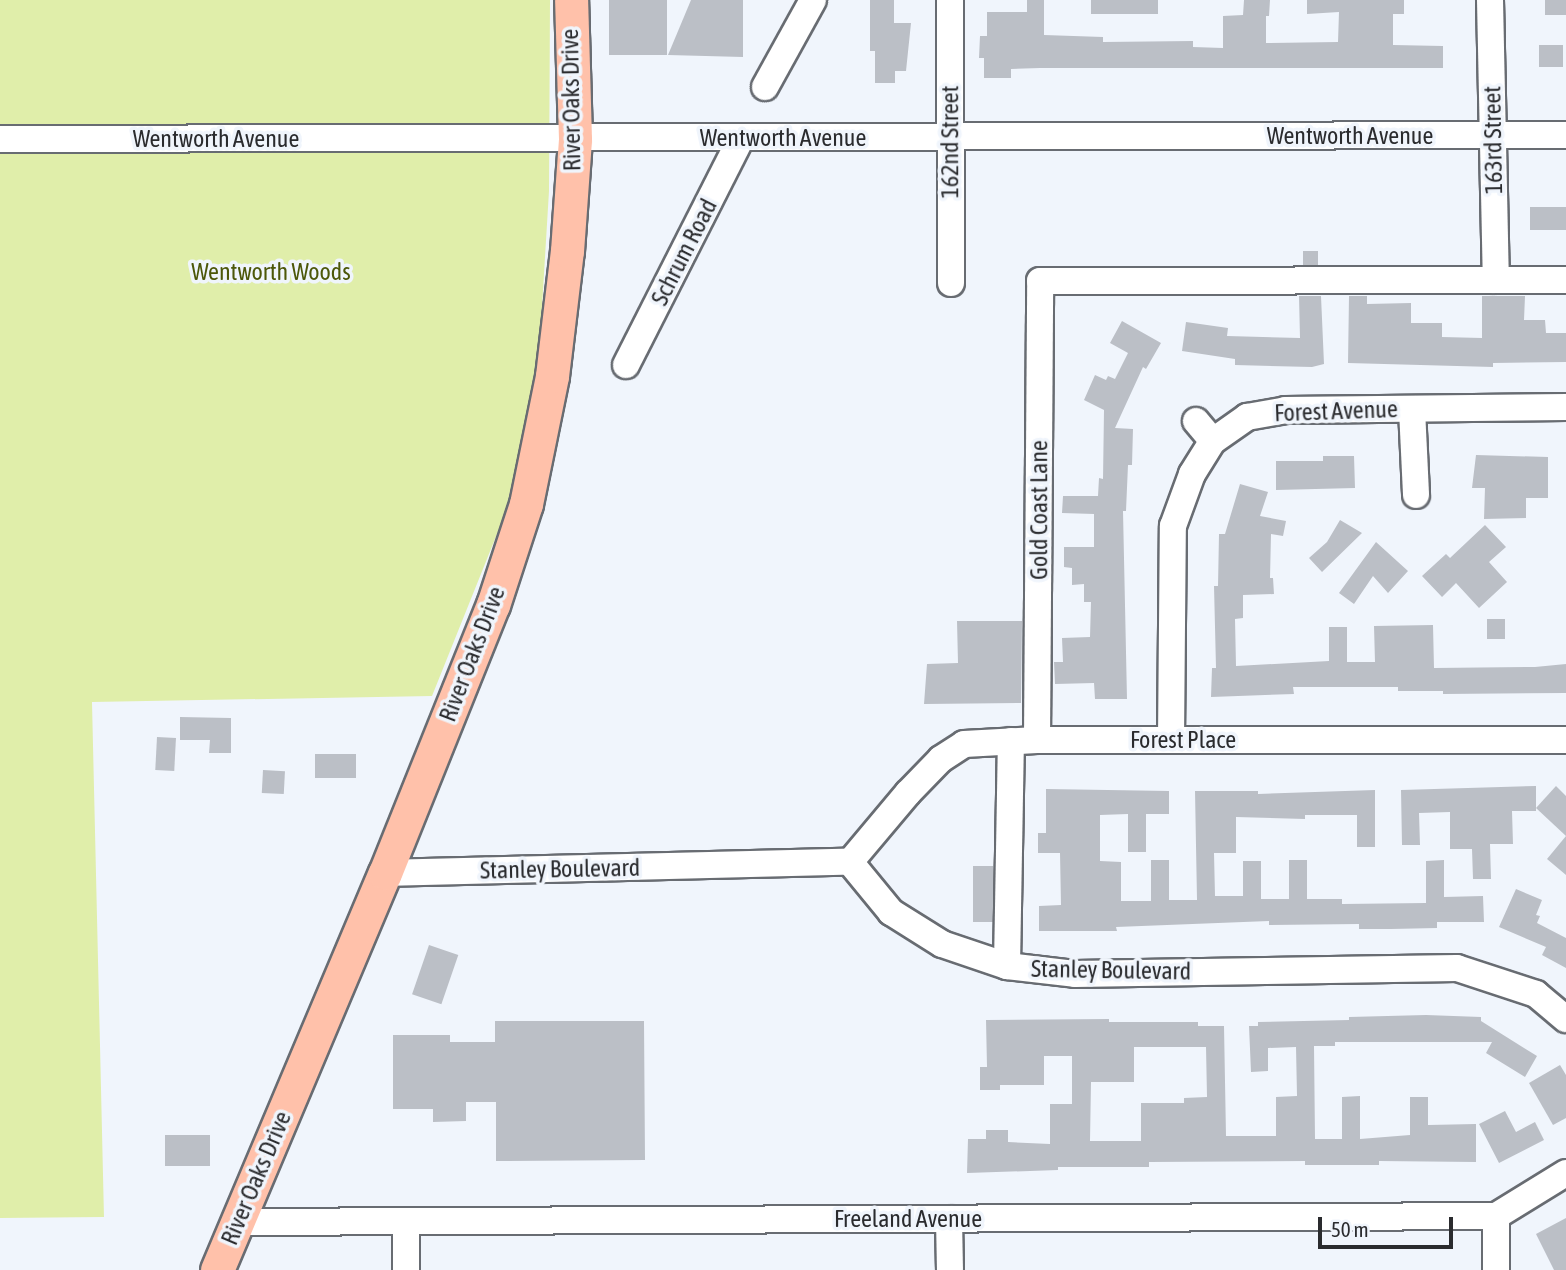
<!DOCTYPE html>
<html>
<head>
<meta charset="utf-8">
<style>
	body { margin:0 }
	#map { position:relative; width:1566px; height:1270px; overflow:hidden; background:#f0f5fc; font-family:"Asap Condensed",sans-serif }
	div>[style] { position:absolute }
	.green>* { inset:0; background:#e0eeaa }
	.building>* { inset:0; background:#bbbfc6; transform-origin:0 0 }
	.roads { filter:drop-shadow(2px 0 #686c72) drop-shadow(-2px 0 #686c72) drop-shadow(0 2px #686c72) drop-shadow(0 -2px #686c72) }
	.minor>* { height:26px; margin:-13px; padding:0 13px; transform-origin:13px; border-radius:13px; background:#fff }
	.major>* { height:33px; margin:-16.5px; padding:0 16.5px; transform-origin:16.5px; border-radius:16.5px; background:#ffc1aa }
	span { translate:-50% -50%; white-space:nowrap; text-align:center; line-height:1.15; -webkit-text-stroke:7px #f0f5fc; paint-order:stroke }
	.street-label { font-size:24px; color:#2a2b2e }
	.park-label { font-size:24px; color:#4c5709 }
	.scale { position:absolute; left:1318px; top:1217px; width:135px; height:32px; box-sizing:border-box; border:4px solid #2a2b2e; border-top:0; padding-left:9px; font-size:21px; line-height:24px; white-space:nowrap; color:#2a2b2e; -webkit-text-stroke:5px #f0f5fc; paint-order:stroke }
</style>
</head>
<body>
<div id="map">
	<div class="green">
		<div style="clip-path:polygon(0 0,550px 0,549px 191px,538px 373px,505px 514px,432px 696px,92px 702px,104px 1217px,0 1218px)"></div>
	</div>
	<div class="building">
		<div style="left:609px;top:0;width:58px;height:55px"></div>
		<div style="clip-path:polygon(691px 0,743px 0,743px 57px,668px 55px)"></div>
		<div style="clip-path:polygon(870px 0,894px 0,894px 23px,911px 23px,906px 71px,895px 71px,895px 83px,875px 83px,875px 51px,870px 51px)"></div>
		<div style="clip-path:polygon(1027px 0,1044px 0,1044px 35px,1103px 37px,1103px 42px,1193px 41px,1193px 47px,1223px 48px,1223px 16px,1243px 15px,1244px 0,1270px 0,1269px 16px,1266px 16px,1266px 43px,1338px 42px,1339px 12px,1307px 14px,1307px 0,1404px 0,1404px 14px,1393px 14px,1393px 45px,1443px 46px,1443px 68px,1040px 68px,1011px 69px,1011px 78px,984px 78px,984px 58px,979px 58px,980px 36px,987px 36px,987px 12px,1027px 12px)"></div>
		<div style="left:1091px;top:0;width:67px;height:14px"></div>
		<div style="left:1545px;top:0;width:21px;height:15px"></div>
		<div style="left:1563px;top:45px;width:22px;height:24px;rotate:90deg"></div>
		<div style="left:1530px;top:207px;width:36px;height:23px"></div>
		<div style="left:1303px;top:251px;width:15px;height:14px"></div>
		<div style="clip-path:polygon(1299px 296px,1321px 296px,1324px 364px,1312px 367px,1235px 365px,1235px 359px,1182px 351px,1186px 322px,1228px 328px,1227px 336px,1300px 338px)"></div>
		<div style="clip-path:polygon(1349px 296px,1367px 296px,1367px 304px,1411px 303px,1411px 323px,1442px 323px,1442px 337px,1482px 338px,1482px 296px,1525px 296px,1524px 320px,1545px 320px,1546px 333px,1566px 333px,1566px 362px,1493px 363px,1493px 367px,1348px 363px)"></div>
		<div style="clip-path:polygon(1122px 321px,1161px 343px,1146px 369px,1143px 367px,1115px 428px,1133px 429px,1132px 465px,1128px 465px,1126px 511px,1123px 511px,1127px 699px,1095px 699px,1094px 683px,1055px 684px,1054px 662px,1063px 662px,1062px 638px,1090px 637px,1091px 602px,1084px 602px,1084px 584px,1072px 585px,1072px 568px,1064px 567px,1064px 547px,1094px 547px,1094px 514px,1062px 513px,1063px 496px,1098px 496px,1099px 478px,1103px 479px,1104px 410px,1084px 400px,1095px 375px,1106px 380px,1108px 376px,1115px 379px,1128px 353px,1110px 343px)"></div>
		<div style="clip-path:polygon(1476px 455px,1548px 457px,1548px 498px,1526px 498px,1526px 518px,1484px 519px,1485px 488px,1472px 488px)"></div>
		<div style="clip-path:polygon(1323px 456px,1354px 456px,1355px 488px,1276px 490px,1276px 461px,1323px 461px)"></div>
		<div style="clip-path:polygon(1240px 484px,1268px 492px,1260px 516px,1286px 521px,1283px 536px,1271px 534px,1270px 578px,1273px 578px,1274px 594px,1243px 595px,1243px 618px,1235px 619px,1236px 666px,1329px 661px,1329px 627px,1347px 627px,1347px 662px,1375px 662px,1374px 626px,1433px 625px,1434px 668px,1535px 667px,1566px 664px,1566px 693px,1443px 694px,1443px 691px,1398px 691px,1398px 687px,1293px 687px,1294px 694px,1211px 697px,1212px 668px,1216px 668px,1214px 586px,1218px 586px,1219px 534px,1225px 534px)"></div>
		<div style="clip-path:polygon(1340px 520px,1362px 533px,1322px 572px,1309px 558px,1327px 542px)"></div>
		<div style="clip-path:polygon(1485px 525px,1506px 547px,1489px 562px,1507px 582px,1479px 608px,1456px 583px,1442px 597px,1422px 576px,1446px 554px,1450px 558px)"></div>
		<div style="clip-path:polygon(1376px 542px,1408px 571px,1388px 593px,1373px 576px,1354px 604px,1339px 593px)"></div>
		<div style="left:1487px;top:619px;width:18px;height:20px"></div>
		<div style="clip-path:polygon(957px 621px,1022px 621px,1021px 703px,924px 704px,927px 664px,958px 663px)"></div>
		<div style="clip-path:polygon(180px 717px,231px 718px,231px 753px,209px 753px,210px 740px,180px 740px)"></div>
		<div style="left:157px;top:737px;width:19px;height:33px;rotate:3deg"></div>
		<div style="left:356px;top:754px;width:24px;height:41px;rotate:90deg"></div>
		<div style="left:263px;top:770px;width:22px;height:23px;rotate:3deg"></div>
		<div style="clip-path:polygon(1536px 786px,1536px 811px,1512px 811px,1513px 844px,1490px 844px,1491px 879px,1473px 879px,1472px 849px,1450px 849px,1450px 812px,1419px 813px,1420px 845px,1402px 845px,1401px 790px)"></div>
		<div style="clip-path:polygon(1556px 786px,1566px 796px,1566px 836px,1536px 808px)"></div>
		<div style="clip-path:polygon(1046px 789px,1169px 791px,1169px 814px,1146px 814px,1146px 852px,1128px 852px,1128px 814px,1100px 815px,1100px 861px,1121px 862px,1121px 901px,1151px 901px,1151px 860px,1169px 860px,1169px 900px,1197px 900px,1195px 791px,1258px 791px,1258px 794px,1375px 790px,1375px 847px,1357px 847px,1357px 815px,1305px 815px,1305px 819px,1236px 817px,1236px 853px,1214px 853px,1215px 896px,1243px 896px,1243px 861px,1261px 861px,1261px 899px,1289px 899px,1289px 860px,1307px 860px,1307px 899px,1342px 899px,1342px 904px,1426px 903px,1426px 861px,1444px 860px,1444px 897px,1483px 896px,1484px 922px,1437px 922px,1437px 928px,1391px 929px,1359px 929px,1359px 924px,1269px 925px,1269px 921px,1116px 927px,1117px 931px,1039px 931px,1039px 906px,1061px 905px,1060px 853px,1038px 853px,1038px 833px,1046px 833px)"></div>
		<div style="clip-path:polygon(1566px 836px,1566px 875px,1547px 859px)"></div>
		<div style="left:973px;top:866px;width:20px;height:56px"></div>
		<div style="clip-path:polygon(1516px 889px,1542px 900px,1536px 915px,1540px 916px,1537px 923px,1566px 938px,1566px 968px,1542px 955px,1546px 947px,1499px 927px)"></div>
		<div style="left:429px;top:945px;width:31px;height:52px;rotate:19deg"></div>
		<div style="clip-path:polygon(evenodd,1426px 1015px,1481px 1017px,1481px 1021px,1537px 1056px,1525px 1077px,1486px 1053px,1492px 1042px,1335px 1042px,1335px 1046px,1314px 1046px,1315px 1139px,1342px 1139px,1342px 1097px,1360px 1096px,1360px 1139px,1410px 1135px,1410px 1097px,1428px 1097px,1428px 1125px,1476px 1124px,1476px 1162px,1379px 1161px,1379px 1165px,1305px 1165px,1305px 1161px,1149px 1162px,1149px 1167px,1058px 1167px,1058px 1170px,967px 1173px,968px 1139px,986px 1139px,986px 1130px,1008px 1130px,1008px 1142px,1050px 1144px,1050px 1104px,1072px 1104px,1072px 1056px,1044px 1056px,1044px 1085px,1000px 1085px,1000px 1090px,980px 1090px,980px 1067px,987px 1067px,986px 1020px,1109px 1019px,1109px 1022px,1198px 1022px,1198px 1026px,1224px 1026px,1226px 1136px,1276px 1136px,1276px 1097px,1297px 1096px,1296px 1047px,1268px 1048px,1268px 1071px,1251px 1072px,1249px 1026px,1258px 1026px,1258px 1022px,1349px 1020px,1349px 1017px,1426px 1015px,1134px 1047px,1206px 1047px,1207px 1097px,1184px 1098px,1184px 1103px,1141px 1103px,1141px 1141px,1090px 1141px,1091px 1082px,1134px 1082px,1134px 1047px)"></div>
		<div style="clip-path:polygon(495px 1021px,644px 1021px,645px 1160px,496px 1161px,496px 1102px,466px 1102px,466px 1121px,433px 1122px,433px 1109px,393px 1109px,393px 1035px,450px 1035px,450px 1042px,495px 1042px)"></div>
		<div style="clip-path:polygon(1560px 1065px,1566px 1075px,1566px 1118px,1553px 1125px,1529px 1083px)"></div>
		<div style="clip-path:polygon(1505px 1111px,1516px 1132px,1535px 1122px,1544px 1140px,1499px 1163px,1479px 1124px)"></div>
		<div style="left:210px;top:1135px;width:31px;height:45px;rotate:90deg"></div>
		<div style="clip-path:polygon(1566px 1218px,1566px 1270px,1554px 1270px,1536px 1234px)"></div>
	</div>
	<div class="roads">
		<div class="minor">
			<div style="left:950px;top:0;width:283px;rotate:89.8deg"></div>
			<div style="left:1490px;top:0;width:280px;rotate:88.8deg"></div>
			<div style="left:765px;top:87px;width:99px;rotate:-61.1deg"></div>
			<div style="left:0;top:139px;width:1566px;rotate:-0.15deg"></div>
			<div style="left:626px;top:365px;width:254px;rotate:-63.1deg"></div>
			<div style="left:1412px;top:409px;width:86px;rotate:87.3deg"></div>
			<div style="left:1196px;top:421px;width:26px;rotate:50deg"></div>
			<div style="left:1037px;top:740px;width:459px;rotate:-89.6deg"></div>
			<div style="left:1040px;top:281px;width:526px;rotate:-0.11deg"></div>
			<div style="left:1171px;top:740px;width:214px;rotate:-89.5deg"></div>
			<div style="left:1173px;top:526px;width:55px;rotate:-69.9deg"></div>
			<div style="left:1192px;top:474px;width:39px;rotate:-58deg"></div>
			<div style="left:1213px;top:441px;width:42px;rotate:-35.2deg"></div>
			<div style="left:1247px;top:417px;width:39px;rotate:-10deg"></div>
			<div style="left:1285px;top:410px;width:281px;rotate:-0.6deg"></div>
			<div style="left:850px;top:862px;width:90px;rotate:-50deg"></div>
			<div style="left:908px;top:793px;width:47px;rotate:-45.9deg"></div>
			<div style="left:941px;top:759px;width:27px;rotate:-33deg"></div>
			<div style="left:964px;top:744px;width:73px;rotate:-3.1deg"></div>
			<div style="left:1037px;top:740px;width:529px"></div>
			<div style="left:385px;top:873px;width:465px;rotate:-1.4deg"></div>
			<div style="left:850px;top:862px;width:65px;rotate:50.6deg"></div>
			<div style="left:891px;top:912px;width:60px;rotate:32.1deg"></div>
			<div style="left:942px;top:944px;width:69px;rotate:18.7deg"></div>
			<div style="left:1007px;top:966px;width:68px;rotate:6.7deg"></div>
			<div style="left:1075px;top:974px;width:382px;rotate:-0.9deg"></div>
			<div style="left:1457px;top:968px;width:83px;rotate:18.2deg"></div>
			<div style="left:1536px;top:994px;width:39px;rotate:40deg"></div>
			<div style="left:1007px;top:966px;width:225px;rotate:-89deg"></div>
			<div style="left:949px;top:1219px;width:51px;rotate:88.9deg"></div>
			<div style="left:237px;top:1222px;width:1259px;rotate:-0.27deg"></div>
			<div style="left:1496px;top:1216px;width:82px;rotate:-31.6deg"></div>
			<div style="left:406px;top:1222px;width:48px;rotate:90deg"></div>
			<div style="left:1496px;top:1270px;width:54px;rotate:-90deg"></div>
		</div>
		<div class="major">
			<div style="left:217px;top:1270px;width:431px;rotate:-67.1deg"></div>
			<div style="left:385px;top:873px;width:289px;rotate:-68.1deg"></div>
			<div style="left:493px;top:605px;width:106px;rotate:-71.9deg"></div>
			<div style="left:526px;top:504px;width:131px;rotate:-78.5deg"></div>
			<div style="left:552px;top:376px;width:126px;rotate:-83.2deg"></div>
			<div style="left:567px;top:251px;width:112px;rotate:-85.9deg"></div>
			<div style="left:575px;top:139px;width:139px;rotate:-91.6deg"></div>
		</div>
	</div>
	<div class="street-label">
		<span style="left:571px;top:100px;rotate:-91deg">River Oaks Drive</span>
		<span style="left:1350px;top:136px">Wentworth Avenue</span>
		<span style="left:783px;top:138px">Wentworth Avenue</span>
		<span style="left:216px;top:139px">Wentworth Avenue</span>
		<span style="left:1493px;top:140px;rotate:-91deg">163rd Street</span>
		<span style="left:950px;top:142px;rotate:-90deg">162nd Street</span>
		<span style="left:684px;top:252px;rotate:-63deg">Schrum Road</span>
		<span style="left:1336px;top:411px;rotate:-2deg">Forest Avenue</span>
		<span style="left:1039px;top:510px;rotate:-90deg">Gold Coast Lane</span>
		<span style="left:472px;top:654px;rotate:-69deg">River Oaks Drive</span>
		<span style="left:1183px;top:740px">Forest Place</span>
		<span style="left:560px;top:869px;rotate:-1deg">Stanley Boulevard</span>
		<span style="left:1111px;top:970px;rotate:1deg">Stanley Boulevard</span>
		<span style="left:256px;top:1178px;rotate:-67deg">River Oaks Drive</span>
		<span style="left:908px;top:1219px">Freeland Avenue</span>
	</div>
	<div class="park-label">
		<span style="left:271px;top:272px">Wentworth Woods</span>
	</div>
	<div class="scale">50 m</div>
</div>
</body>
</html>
